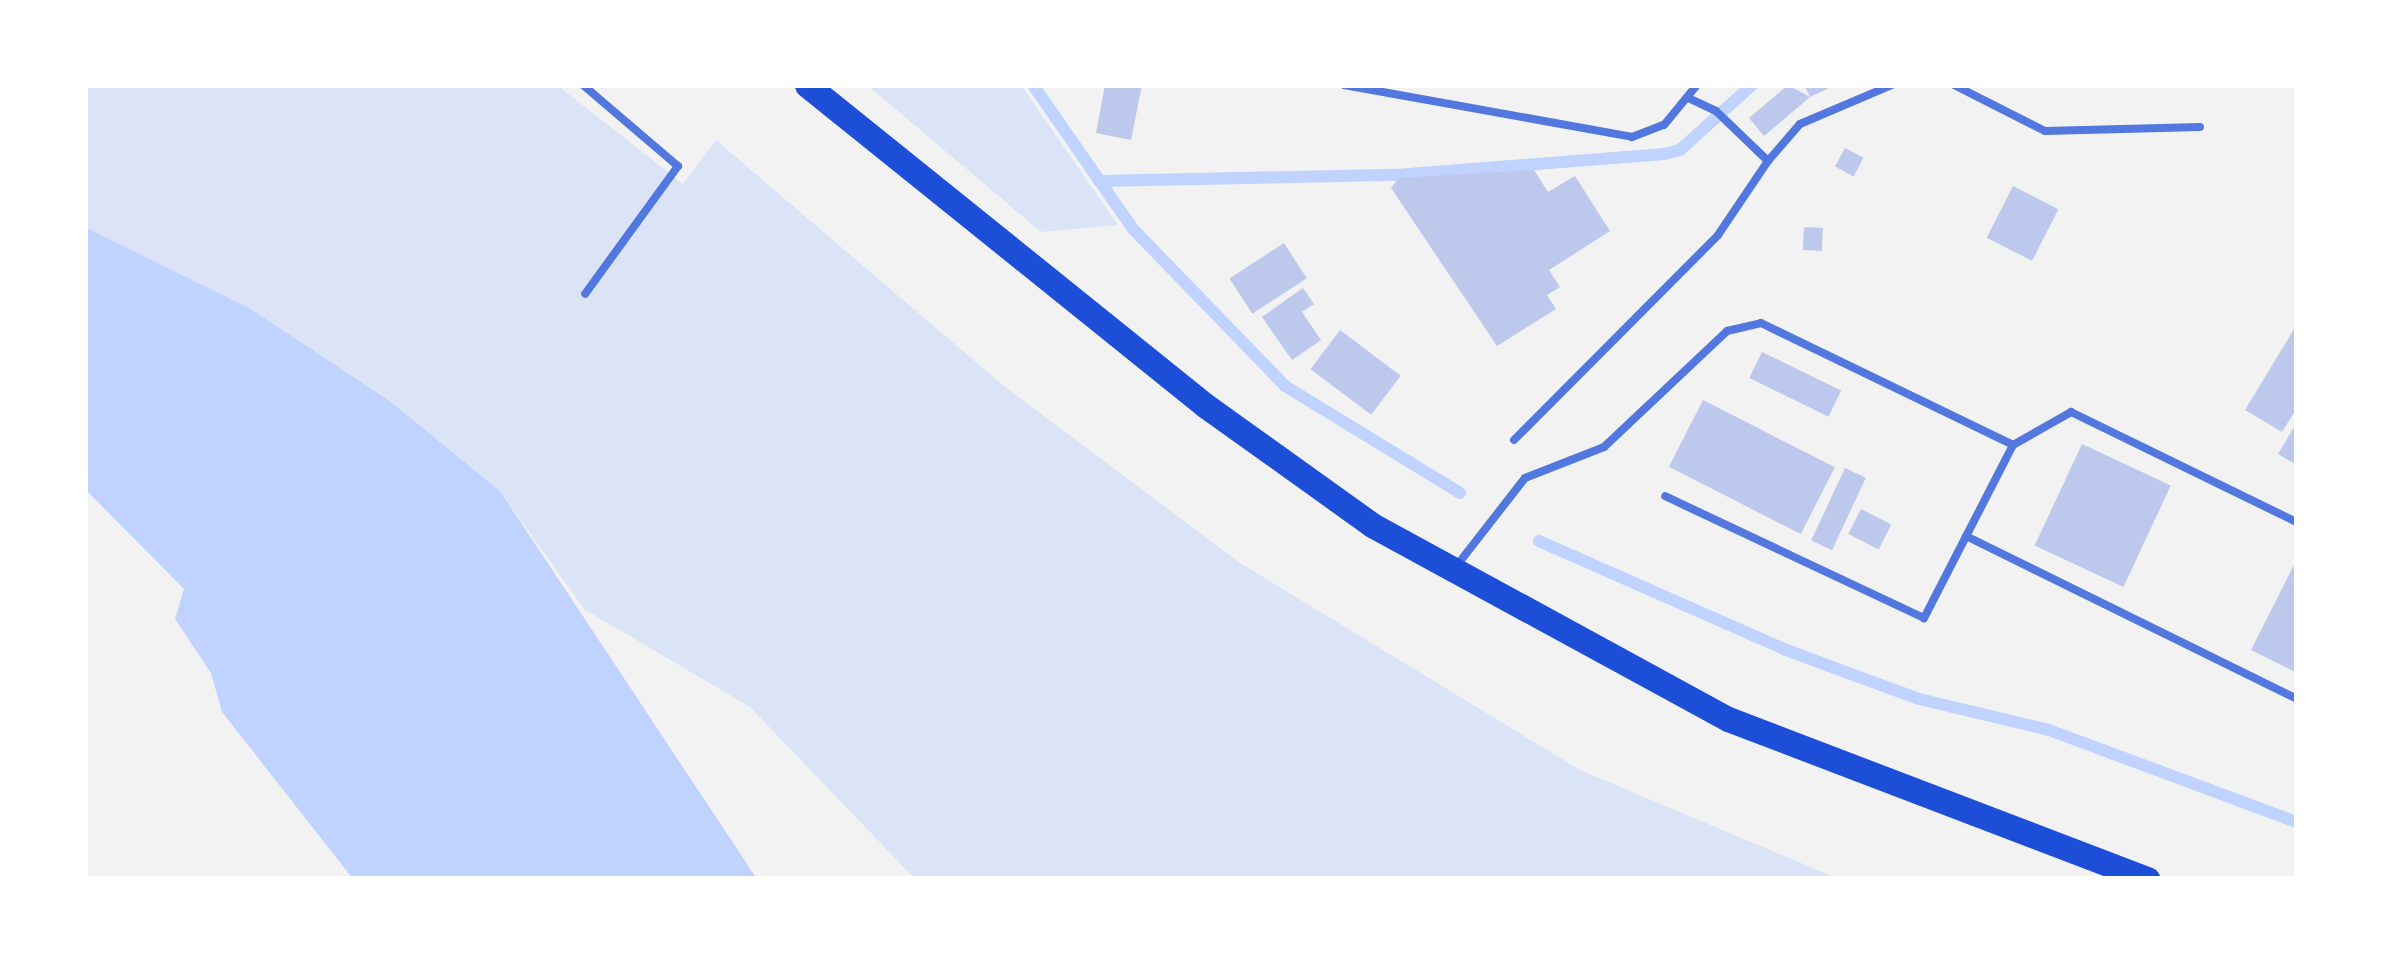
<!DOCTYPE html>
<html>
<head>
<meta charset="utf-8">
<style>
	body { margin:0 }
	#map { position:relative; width:2382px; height:964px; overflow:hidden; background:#f2f2f2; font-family:"Roboto Condensed",sans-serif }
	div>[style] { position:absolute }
	.green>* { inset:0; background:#dbe4f7 }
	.water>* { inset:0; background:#bfd3fe }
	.stream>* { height:12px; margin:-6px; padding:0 6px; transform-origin:6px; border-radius:6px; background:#bfd3fe }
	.building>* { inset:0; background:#bdc9ec; transform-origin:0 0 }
	.service>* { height:8px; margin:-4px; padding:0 4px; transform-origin:4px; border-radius:4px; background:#5277de }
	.primary>* { height:25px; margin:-12.5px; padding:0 12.5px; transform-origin:12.5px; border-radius:12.5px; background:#1d4ed8 }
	span { translate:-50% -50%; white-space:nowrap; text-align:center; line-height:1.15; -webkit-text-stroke:8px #fff; paint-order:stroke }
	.frame { position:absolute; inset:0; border:88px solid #fff; pointer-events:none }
</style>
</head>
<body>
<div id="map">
	<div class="green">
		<div style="clip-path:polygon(85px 85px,557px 85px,683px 184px,716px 140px,1005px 387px,1240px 563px,1580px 770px,1839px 879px,915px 879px,750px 707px,584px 609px,500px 491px,391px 402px,249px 308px,85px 227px)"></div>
		<div style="clip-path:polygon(867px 85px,1021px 85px,1118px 225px,1041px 232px)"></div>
	</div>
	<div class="water">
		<div style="clip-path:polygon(85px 227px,249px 308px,391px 402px,500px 491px,757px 879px,353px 879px,222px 712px,211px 673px,175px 619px,184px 589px,85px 489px)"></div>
	</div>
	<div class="stream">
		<div style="left:1033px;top:85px;width:175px;rotate:55.2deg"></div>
		<div style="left:1133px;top:229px;width:219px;rotate:45.9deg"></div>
		<div style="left:1285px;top:386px;width:205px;rotate:31.4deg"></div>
		<div style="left:1099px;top:181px;width:297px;rotate:-1.2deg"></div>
		<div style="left:1396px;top:175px;width:269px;rotate:-4.5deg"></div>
		<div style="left:1664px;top:154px;width:16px;rotate:-14deg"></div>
		<div style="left:1680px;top:150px;width:97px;rotate:-42.1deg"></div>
		<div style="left:1539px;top:541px;width:270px;rotate:23.8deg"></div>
		<div style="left:1786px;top:650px;width:142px;rotate:20.2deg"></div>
		<div style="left:1919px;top:699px;width:134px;rotate:13.4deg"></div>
		<div style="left:2049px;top:730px;width:265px;rotate:20.4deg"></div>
	</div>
	<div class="building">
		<div style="clip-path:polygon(1105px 85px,1142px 85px,1131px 140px,1096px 133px)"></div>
		<div style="clip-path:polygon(1788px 85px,1810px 97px,1764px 136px,1749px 118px)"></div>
		<div style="clip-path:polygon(1804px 85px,1836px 85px,1810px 97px)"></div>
		<div style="left:1845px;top:148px;width:21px;height:21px;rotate:28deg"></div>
		<div style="clip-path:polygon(1534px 170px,1548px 192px,1575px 176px,1610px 231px,1549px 270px,1560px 287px,1547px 295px,1556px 309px,1497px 346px,1391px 188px,1399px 178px)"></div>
		<div style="left:2013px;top:186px;width:51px;height:58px;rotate:27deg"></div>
		<div style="left:1804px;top:227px;width:19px;height:23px;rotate:3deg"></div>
		<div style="left:1284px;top:243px;width:42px;height:65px;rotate:57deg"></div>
		<div style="clip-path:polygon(1303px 288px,1314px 304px,1302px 312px,1321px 340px,1292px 360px,1262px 317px)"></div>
		<div style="clip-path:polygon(2297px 324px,2297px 408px,2282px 432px,2245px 410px)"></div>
		<div style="left:1340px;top:330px;width:76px;height:49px;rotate:37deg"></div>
		<div style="left:1762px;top:352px;width:88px;height:29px;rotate:26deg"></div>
		<div style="left:1703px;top:400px;width:148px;height:75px;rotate:27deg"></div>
		<div style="clip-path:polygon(2297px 422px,2297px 465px,2278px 454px)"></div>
		<div style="left:2082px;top:444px;width:98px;height:112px;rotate:25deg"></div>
		<div style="left:1845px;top:468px;width:23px;height:80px;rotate:25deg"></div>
		<div style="left:1861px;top:509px;width:34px;height:28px;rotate:27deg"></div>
		<div style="clip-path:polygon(2297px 559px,2297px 673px,2251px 650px)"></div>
	</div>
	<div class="service">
		<div style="left:583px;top:85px;width:125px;rotate:40.5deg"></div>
		<div style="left:678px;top:166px;width:158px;rotate:126deg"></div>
		<div style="left:1344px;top:85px;width:293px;rotate:10.2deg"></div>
		<div style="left:1632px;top:137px;width:34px;rotate:-21deg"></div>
		<div style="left:1664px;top:125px;width:52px;rotate:-50.5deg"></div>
		<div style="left:1954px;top:85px;width:102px;rotate:26.8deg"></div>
		<div style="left:2045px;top:131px;width:155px;rotate:-1.5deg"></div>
		<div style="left:1768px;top:161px;width:49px;rotate:-49.1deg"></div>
		<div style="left:1800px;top:124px;width:100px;rotate:-23deg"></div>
		<div style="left:1514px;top:440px;width:289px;rotate:-45.1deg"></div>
		<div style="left:1718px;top:235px;width:89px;rotate:-56deg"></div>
		<div style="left:1768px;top:161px;width:72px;rotate:-136.1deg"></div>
		<div style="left:1716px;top:111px;width:29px;rotate:-155deg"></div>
		<div style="left:2013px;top:445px;width:67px;rotate:-29.6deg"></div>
		<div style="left:2071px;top:412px;width:251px;rotate:26deg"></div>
		<div style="left:1966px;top:536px;width:369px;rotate:26.2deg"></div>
		<div style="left:1458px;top:564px;width:109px;rotate:-52.1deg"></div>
		<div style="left:1525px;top:478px;width:85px;rotate:-21.4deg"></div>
		<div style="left:1604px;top:447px;width:169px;rotate:-43.3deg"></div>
		<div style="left:1727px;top:331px;width:35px;rotate:-13deg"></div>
		<div style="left:1761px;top:323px;width:280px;rotate:25.8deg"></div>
		<div style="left:2013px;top:445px;width:195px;rotate:117.2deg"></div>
		<div style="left:1924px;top:618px;width:286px;rotate:-154.8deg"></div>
	</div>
	<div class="primary">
		<div style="left:807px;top:85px;width:512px;rotate:38.82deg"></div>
		<div style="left:1206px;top:406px;width:204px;rotate:35.6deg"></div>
		<div style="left:1372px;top:525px;width:405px;rotate:28.6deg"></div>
		<div style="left:1728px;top:719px;width:449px;rotate:20.9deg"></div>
	</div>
	<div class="frame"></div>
</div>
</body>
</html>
